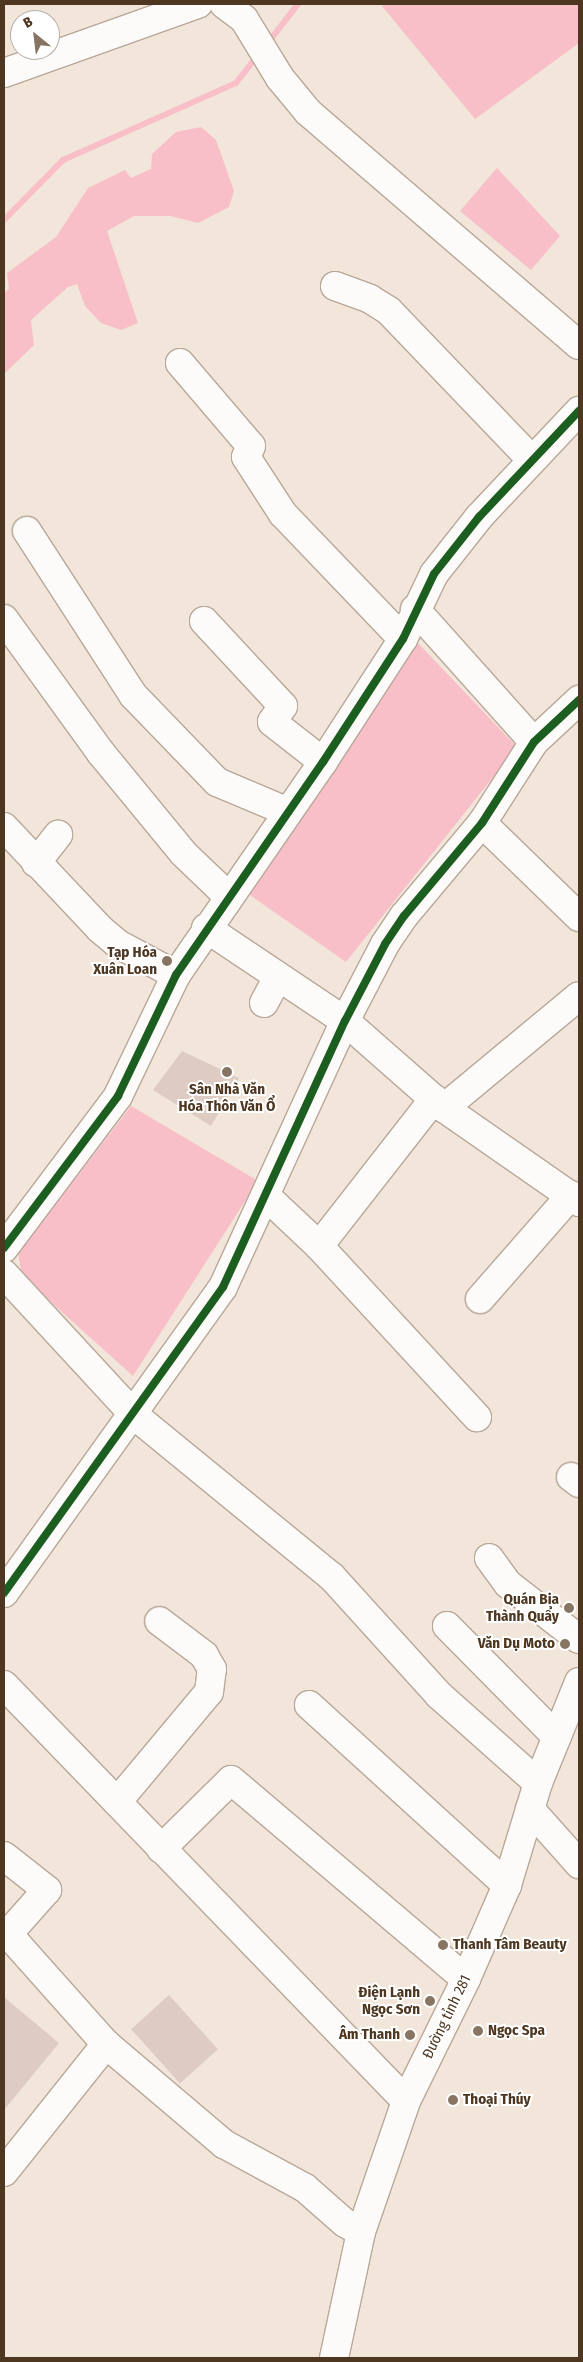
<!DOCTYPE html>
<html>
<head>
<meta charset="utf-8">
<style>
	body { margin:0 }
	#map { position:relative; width:583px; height:2362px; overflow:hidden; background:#f2e5da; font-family:"Fira Sans Condensed",sans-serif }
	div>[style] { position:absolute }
	.water>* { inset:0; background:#f8bfc9 }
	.stream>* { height:6px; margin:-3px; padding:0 3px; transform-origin:3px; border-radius:3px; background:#f8bfc9 }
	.building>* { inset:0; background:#deccc3; transform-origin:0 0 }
	.roads { filter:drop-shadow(1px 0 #b8a899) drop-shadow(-1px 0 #b8a899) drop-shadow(0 1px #b8a899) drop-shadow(0 -1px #b8a899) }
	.minor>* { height:28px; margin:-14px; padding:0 14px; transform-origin:14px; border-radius:14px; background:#fdfbf9 }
	.major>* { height:28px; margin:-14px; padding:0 14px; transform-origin:14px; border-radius:14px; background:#fdfbf9 }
	.cycleway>* { height:8px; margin:-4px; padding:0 4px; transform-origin:4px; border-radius:4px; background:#1b5e20 }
	.dots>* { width:14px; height:14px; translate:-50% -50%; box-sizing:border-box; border:2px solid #fff; border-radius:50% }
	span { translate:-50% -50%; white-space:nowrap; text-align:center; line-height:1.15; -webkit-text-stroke:4px #fff; paint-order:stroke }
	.poi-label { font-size:15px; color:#4e3721; font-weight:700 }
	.right { translate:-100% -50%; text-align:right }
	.left { translate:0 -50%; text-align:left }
	.street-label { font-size:15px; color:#4e3721 }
	.frame { position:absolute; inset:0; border:5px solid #4e3721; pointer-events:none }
	.north { position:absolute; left:10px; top:10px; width:50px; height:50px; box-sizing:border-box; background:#fff; border:1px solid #b8afa6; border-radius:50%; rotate:331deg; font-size:14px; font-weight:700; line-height:20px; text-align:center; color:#4e3721 }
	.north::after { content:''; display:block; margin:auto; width:18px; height:22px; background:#877462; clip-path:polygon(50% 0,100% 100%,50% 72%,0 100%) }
</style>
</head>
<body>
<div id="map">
	<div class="water">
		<div style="clip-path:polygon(386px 4px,579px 4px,579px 43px,475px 119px,382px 6px)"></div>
		<div style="clip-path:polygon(201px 127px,216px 140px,234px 191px,229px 207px,198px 223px,171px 216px,134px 216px,107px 231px,138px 323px,121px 330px,101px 323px,85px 306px,77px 284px,68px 287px,31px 320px,34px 345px,4px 374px,4px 293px,9px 289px,7px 273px,56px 237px,88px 188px,125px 170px,131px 178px,151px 169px,152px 154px,176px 132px)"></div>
		<div style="clip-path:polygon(497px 168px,560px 236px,531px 270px,460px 211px)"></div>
		<div style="clip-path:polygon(416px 641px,517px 747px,346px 962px,244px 891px)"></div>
		<div style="clip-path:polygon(131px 1106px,258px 1181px,133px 1376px,22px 1276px,18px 1253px)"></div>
	</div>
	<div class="stream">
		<div style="left:267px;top:44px;width:51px;rotate:-52.2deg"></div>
		<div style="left:4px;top:220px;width:84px;rotate:-45.5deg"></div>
		<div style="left:63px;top:160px;width:189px;rotate:-24deg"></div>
		<div style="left:236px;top:83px;width:34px;rotate:-52deg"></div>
	</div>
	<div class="building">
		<div style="clip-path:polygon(182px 1051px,239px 1078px,211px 1126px,153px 1090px)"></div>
		<div style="left:169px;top:1995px;width:73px;height:51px;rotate:48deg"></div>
		<div style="clip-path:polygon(4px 1997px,59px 2043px,4px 2110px)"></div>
	</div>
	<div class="roads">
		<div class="minor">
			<div style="left:224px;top:4px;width:25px;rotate:37deg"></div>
			<div style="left:244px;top:19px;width:69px;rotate:58.6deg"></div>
			<div style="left:280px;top:78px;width:44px;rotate:50.5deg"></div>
			<div style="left:308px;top:112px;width:357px;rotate:40.7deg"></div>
			<div style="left:4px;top:73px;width:206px;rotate:-19.6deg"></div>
			<div style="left:335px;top:286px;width:37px;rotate:20deg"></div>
			<div style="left:370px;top:299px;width:22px;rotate:32deg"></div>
			<div style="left:389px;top:311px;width:205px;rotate:46.2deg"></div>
			<div style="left:180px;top:363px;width:109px;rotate:49.5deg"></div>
			<div style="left:251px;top:446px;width:12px;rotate:114deg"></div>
			<div style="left:246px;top:457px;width:68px;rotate:57deg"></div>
			<div style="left:283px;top:514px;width:173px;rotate:46.2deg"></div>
			<div style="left:27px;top:531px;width:195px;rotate:57.1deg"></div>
			<div style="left:133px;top:695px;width:121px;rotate:46deg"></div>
			<div style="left:217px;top:782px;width:77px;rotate:22.9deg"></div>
			<div style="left:415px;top:609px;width:178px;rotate:48.2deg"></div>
			<div style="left:4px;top:619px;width:165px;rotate:54.1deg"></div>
			<div style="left:101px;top:753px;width:129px;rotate:50.6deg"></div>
			<div style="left:183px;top:853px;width:62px;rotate:43.7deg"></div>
			<div style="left:204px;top:621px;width:116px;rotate:47.1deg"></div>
			<div style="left:283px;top:706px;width:19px;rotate:125deg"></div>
			<div style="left:272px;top:722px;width:65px;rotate:38.1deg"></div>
			<div style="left:482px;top:823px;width:135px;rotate:44.1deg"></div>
			<div style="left:4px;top:827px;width:140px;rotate:46.7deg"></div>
			<div style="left:100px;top:929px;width:23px;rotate:40deg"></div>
			<div style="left:118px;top:944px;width:66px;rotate:28.1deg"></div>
			<div style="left:36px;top:863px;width:36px;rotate:-52deg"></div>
			<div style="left:206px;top:928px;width:167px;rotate:33.8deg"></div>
			<div style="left:345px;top:1021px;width:132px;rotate:41.3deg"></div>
			<div style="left:444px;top:1108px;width:165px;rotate:34.8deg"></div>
			<div style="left:264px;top:1003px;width:30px;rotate:-62deg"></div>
			<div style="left:444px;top:1108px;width:175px;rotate:-39.7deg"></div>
			<div style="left:267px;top:1197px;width:71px;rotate:43.3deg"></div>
			<div style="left:319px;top:1246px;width:233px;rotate:47.3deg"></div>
			<div style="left:319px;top:1246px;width:187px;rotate:-52deg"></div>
			<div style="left:4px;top:1248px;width:190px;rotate:-53.1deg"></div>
			<div style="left:118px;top:1096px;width:134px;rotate:-64.4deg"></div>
			<div style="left:176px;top:975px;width:259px;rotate:-55.4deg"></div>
			<div style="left:323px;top:762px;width:147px;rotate:-57deg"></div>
			<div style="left:403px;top:639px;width:72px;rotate:-64.5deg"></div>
			<div style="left:434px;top:574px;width:73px;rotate:-51.7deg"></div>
			<div style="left:479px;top:517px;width:146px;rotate:-46.7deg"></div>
			<div style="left:4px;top:1274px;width:192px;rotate:47.3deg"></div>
			<div style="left:134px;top:1415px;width:256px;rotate:39.3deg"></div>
			<div style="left:332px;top:1577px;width:159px;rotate:47.8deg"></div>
			<div style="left:439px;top:1695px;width:132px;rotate:41.6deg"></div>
			<div style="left:480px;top:1299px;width:138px;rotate:-48.8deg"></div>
			<div style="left:571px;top:1477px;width:10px;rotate:37deg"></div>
			<div style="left:489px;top:1558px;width:32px;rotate:54deg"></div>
			<div style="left:508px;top:1584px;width:90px;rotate:37.8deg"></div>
			<div style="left:4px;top:1593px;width:376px;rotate:-54.4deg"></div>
			<div style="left:223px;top:1287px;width:293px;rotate:-65.4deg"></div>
			<div style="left:345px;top:1021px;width:87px;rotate:-62.5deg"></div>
			<div style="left:385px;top:944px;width:34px;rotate:-56deg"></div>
			<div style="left:404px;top:916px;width:121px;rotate:-50deg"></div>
			<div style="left:482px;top:823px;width:96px;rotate:-57.3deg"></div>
			<div style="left:534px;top:742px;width:62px;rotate:-43deg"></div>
			<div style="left:447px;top:1626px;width:156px;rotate:45.3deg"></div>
			<div style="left:4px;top:1685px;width:578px;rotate:45.98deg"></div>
			<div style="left:309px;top:1705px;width:268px;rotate:42.3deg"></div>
			<div style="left:117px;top:1802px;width:143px;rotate:-50.1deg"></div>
			<div style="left:209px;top:1692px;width:23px;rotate:-83deg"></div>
			<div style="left:212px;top:1669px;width:16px;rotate:-120deg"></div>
			<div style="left:204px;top:1655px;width:56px;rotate:-142.9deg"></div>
			<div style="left:530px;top:1809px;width:74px;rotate:48.3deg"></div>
			<div style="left:161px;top:1849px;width:98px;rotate:-44.6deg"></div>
			<div style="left:231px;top:1780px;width:308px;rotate:40.3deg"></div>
			<div style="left:4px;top:1856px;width:55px;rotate:38.3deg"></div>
			<div style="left:47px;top:1890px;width:59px;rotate:131.6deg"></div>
			<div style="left:8px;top:1934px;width:147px;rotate:48.3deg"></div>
			<div style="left:106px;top:2044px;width:155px;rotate:40.3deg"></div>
			<div style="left:224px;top:2144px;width:92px;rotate:28.5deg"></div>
			<div style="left:305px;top:2188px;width:53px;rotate:41.2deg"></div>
			<div style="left:345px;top:2223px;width:18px;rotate:29deg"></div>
			<div style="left:4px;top:2172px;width:164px;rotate:-51.4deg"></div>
		</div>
		<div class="major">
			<div style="left:334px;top:2358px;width:129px;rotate:-77.9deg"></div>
			<div style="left:361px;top:2232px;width:139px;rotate:-71deg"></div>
			<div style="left:406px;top:2101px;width:136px;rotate:-63.8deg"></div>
			<div style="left:466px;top:1979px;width:103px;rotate:-66.4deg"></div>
			<div style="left:507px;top:1885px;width:107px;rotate:-73.1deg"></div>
			<div style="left:538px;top:1783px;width:109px;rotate:-67.9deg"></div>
		</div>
	</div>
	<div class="cycleway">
		<div style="left:4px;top:1248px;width:190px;rotate:-53.1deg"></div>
		<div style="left:118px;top:1096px;width:134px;rotate:-64.4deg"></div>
		<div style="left:176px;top:975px;width:259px;rotate:-55.4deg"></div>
		<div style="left:323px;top:762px;width:147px;rotate:-57deg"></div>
		<div style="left:403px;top:639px;width:72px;rotate:-64.5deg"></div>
		<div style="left:434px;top:574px;width:73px;rotate:-51.7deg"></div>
		<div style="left:479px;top:517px;width:146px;rotate:-46.7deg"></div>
		<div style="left:4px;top:1593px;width:376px;rotate:-54.4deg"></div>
		<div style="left:223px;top:1287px;width:293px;rotate:-65.4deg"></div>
		<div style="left:345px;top:1021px;width:87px;rotate:-62.5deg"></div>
		<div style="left:385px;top:944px;width:34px;rotate:-56deg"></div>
		<div style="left:404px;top:916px;width:121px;rotate:-50deg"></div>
		<div style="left:482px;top:823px;width:96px;rotate:-57.3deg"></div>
		<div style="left:534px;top:742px;width:62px;rotate:-43deg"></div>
	</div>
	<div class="dots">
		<div style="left:167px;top:961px;background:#877462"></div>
		<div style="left:227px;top:1072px;background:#877462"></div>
		<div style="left:569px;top:1608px;background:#877462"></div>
		<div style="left:565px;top:1644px;background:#877462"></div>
		<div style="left:443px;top:1945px;background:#877462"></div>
		<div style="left:430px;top:2001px;background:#877462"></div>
		<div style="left:478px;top:2031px;background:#877462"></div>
		<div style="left:410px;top:2035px;background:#877462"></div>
		<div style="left:453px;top:2100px;background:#877462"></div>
	</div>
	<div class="poi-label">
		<span class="right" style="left:157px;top:961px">Tạp Hóa<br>Xuân Loan</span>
		<span style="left:227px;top:1098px">Sân Nhà Văn<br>Hóa Thôn Văn Ổ</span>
		<span class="right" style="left:559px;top:1608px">Quán Bia<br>Thành Quẩy</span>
		<span class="right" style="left:555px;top:1644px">Văn Dụ Moto</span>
		<span class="left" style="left:453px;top:1945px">Thanh Tâm Beauty</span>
		<span class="right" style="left:420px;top:2001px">Điện Lạnh<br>Ngọc Sơn</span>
		<span class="left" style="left:488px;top:2031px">Ngọc Spa</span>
		<span class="right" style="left:400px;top:2035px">Âm Thanh</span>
		<span class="left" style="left:463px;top:2100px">Thoại Thúy</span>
	</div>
	<div class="street-label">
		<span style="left:447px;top:2017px;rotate:-64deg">Đường tỉnh 281</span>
	</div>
	<div class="frame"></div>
	<div class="north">B</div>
</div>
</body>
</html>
